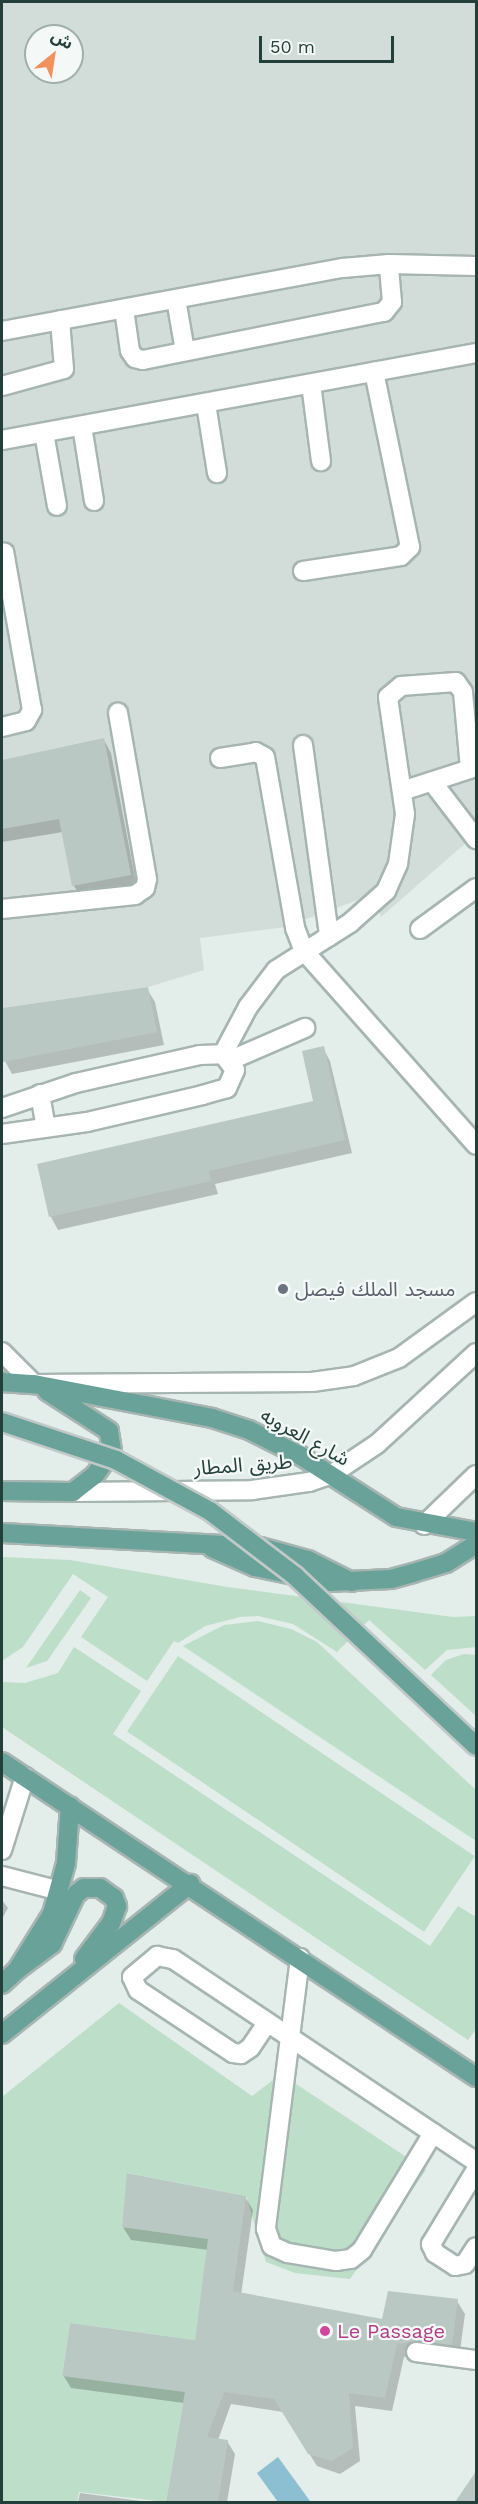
<!DOCTYPE html>
<html>
<head>
<meta charset="utf-8">
<style>
	body { margin:0 }
	#map { position:relative; width:478px; height:2504px; overflow:hidden; background:#e3edea; font-family:"Work Sans","Noto Sans Arabic",sans-serif }
	div>[style] { position:absolute }
	.built>* { inset:0; background:#d2ddd9 }
	.green>* { inset:0; background:#bddec9; transform-origin:0 0 }
	.water>* { inset:0; background:#8cbfd1 }
	.shadow>* { inset:0; background:#0003 }
	.building>* { inset:0; background:#b9c8c3 }
	.roads { filter:drop-shadow(2px 0 #a6b5b2) drop-shadow(-2px 0 #a6b5b2) drop-shadow(0 2px #a6b5b2) drop-shadow(0 -2px #a6b5b2) }
	.minor>* { height:18px; margin:-9px; padding:0 9px; transform-origin:9px; border-radius:9px; background:#fff }
	.major>* { height:18px; margin:-9px; padding:0 9px; transform-origin:9px; border-radius:9px; background:#68a299 }
	.bridges { filter:drop-shadow(2px 0 #c1c9c8) drop-shadow(-2px 0 #c1c9c8) drop-shadow(0 2px #c1c9c8) drop-shadow(0 -2px #c1c9c8) }
	.major-bridge>* { height:18px; margin:-9px; padding:0 9px; transform-origin:9px; border-radius:9px; background:#68a299 }
	.dots>* { width:16px; height:16px; translate:-50% -50%; box-sizing:border-box; border:3px solid #f4f9f7; border-radius:50% }
	span { translate:-50% -50%; white-space:nowrap; text-align:center; line-height:1.15; -webkit-text-stroke:4.5px #f4f9f7; paint-order:stroke }
	.worship-label { font-size:20px; color:#5b616d }
	.left { translate:0 -50%; text-align:left }
	.street-label { font-size:20px; color:#233f3a }
	.hotel-label { font-size:20px; color:#b23c85 }
	.frame { position:absolute; inset:0; border:3px solid #233f3a; pointer-events:none }
	.north { position:absolute; left:24px; top:24px; width:60px; height:60px; box-sizing:border-box; background:#f4f9f7; border:2px solid #a0afab; border-radius:50%; rotate:30deg; font-size:16px; font-weight:700; line-height:24px; text-align:center; color:#233f3a }
	.north::after { content:''; display:block; margin:auto; width:21px; height:27px; background:#f1915e; clip-path:polygon(50% 0,100% 100%,50% 72%,0 100%) }
	.scale { position:absolute; left:259px; top:36px; width:135px; height:27px; box-sizing:border-box; border:3px solid #233f3a; border-top:0; padding-left:8px; font-size:18px; line-height:21px; white-space:nowrap; color:#233f3a; -webkit-text-stroke:4px #f4f9f7; paint-order:stroke }
</style>
</head>
<body>
<div id="map">
	<div class="built">
		<div style="clip-path:polygon(evenodd,2px 2px,476px 2px,476px 834px,381px 917px,374px 894px,301px 921px,299px 895px,283px 897px,286px 927px,200px 938px,204px 970px,148px 987px,2px 1008px,2px 2px,36px 36px,72px 36px,72px 72px,36px 72px,36px 36px)"></div>
	</div>
	<div class="green">
		<div style="clip-path:polygon(2px 1557px,70px 1560px,227px 1587px,453px 1617px,476px 1616px,476px 1647px,447px 1650px,425px 1670px,369px 1620px,337px 1652px,293px 1624px,258px 1616px,240px 1617px,205px 1626px,178px 1643px,174px 1641px,147px 1681px,81px 1637px,108px 1597px,73px 1574px,23px 1647px,2px 1661px)"></div>
		<div style="clip-path:polygon(80px 1590px,91px 1598px,47px 1661px,26px 1668px)"></div>
		<div style="clip-path:polygon(258px 1621px,291px 1629px,317px 1642px,476px 1790px,476px 1841px,183px 1646px,224px 1625px)"></div>
		<div style="clip-path:polygon(74px 1647px,141px 1691px,113px 1734px,430px 1946px,458px 1906px,476px 1917px,476px 2029px,468px 2040px,2px 1727px,2px 1682px,25px 1683px,58px 1673px)"></div>
		<div style="clip-path:polygon(464px 1654px,476px 1655px,476px 1716px,431px 1675px,446px 1660px)"></div>
		<div style="left:178px;top:1656px;width:358px;height:91px;rotate:34deg"></div>
		<div style="clip-path:polygon(119px 2003px,252px 2096px,281px 2074px,426px 2170px,350px 2279px,295px 2273px,266px 2262px,246px 2196px,128px 2173px,122px 2227px,209px 2239px,195px 2340px,70px 2323px,62px 2375px,185px 2392px,166px 2502px,79px 2492px,77px 2502px,2px 2502px,2px 2097px)"></div>
	</div>
	<div class="water">
		<div style="clip-path:polygon(278px 2457px,310px 2501px,307px 2502px,278px 2502px,257px 2473px)"></div>
	</div>
	<div class="shadow">
		<div style="clip-path:polygon(104px 740px,111px 753px,137px 888px,81px 898px,74px 886px,63px 832px,2px 842px,2px 762px)"></div>
		<div style="clip-path:polygon(147px 989px,155px 1002px,164px 1045px,12px 1074px,5px 1061px,2px 1010px)"></div>
		<div style="clip-path:polygon(323px 1048px,330px 1061px,352px 1153px,215px 1184px,218px 1194px,58px 1230px,51px 1217px,39px 1165px,315px 1102px)"></div>
		<div style="clip-path:polygon(2px 1900px,8px 1908px,2px 1919px)"></div>
		<div style="clip-path:polygon(245px 2197px,253px 2210px,241px 2295px,383px 2321px,457px 2301px,465px 2314px,459px 2358px,426px 2353px,404px 2357px,392px 2411px,355px 2406px,360px 2461px,340px 2474px,317px 2466px,283px 2412px,231px 2404px,218px 2440px,227px 2441px,235px 2454px,227px 2502px,167px 2502px,184px 2403px,71px 2388px,63px 2375px,197px 2342px,209px 2250px,131px 2240px,123px 2227px)"></div>
		<div style="clip-path:polygon(80px 2493px,149px 2502px,78px 2502px)"></div>
	</div>
	<div class="building">
		<div style="clip-path:polygon(104px 738px,131px 875px,72px 886px,59px 819px,2px 829px,2px 760px)"></div>
		<div style="clip-path:polygon(148px 987px,157px 1032px,3px 1062px,2px 1008px)"></div>
		<div style="clip-path:polygon(324px 1046px,345px 1140px,209px 1171px,211px 1181px,49px 1217px,37px 1164px,313px 1101px,302px 1051px)"></div>
		<div style="clip-path:polygon(127px 2173px,246px 2196px,233px 2291px,382px 2319px,388px 2291px,458px 2299px,452px 2345px,417px 2341px,397px 2344px,385px 2398px,349px 2393px,353px 2448px,332px 2461px,308px 2454px,274px 2399px,224px 2392px,207px 2437px,228px 2440px,218px 2502px,166px 2502px,185px 2392px,62px 2376px,70px 2323px,195px 2340px,208px 2239px,122px 2227px)"></div>
		<div style="clip-path:polygon(477px 2470px,477px 2502px,455px 2502px)"></div>
	</div>
	<div class="roads">
		<div class="minor">
			<div style="left:176px;top:299px;width:53px;rotate:80.2deg"></div>
			<div style="left:124px;top:309px;width:42px;rotate:81.9deg"></div>
			<div style="left:130px;top:351px;width:9px;rotate:54deg"></div>
			<div style="left:135px;top:358px;width:8px;rotate:14deg"></div>
			<div style="left:143px;top:360px;width:246px;rotate:-11.3deg"></div>
			<div style="left:384px;top:312px;width:13px;rotate:-51deg"></div>
			<div style="left:392px;top:302px;width:38px;rotate:-95deg"></div>
			<div style="left:2px;top:331px;width:347px;rotate:-10.5deg"></div>
			<div style="left:343px;top:268px;width:46px;rotate:-5deg"></div>
			<div style="left:389px;top:264px;width:87px;rotate:1.3deg"></div>
			<div style="left:311px;top:384px;width:78px;rotate:82.6deg"></div>
			<div style="left:2px;top:386px;width:64px;rotate:-15.3deg"></div>
			<div style="left:64px;top:369px;width:49px;rotate:-94.7deg"></div>
			<div style="left:206px;top:404px;width:70px;rotate:80.9deg"></div>
			<div style="left:82px;top:426px;width:76px;rotate:80.9deg"></div>
			<div style="left:44px;top:433px;width:74px;rotate:79.9deg"></div>
			<div style="left:2px;top:440px;width:482px;rotate:-10.4deg"></div>
			<div style="left:303px;top:571px;width:99px;rotate:-8.7deg"></div>
			<div style="left:401px;top:556px;width:13px;rotate:-45deg"></div>
			<div style="left:410px;top:547px;width:179px;rotate:-101.6deg"></div>
			<div style="left:2px;top:727px;width:25px;rotate:-14deg"></div>
			<div style="left:26px;top:721px;width:13px;rotate:-61deg"></div>
			<div style="left:32px;top:710px;width:160px;rotate:-100deg"></div>
			<div style="left:303px;top:745px;width:193px;rotate:82.2deg"></div>
			<div style="left:220px;top:758px;width:36px;rotate:-9deg"></div>
			<div style="left:256px;top:752px;width:10px;rotate:29deg"></div>
			<div style="left:265px;top:757px;width:174px;rotate:80deg"></div>
			<div style="left:295px;top:928px;width:25px;rotate:69deg"></div>
			<div style="left:304px;top:951px;width:259px;rotate:48.4deg"></div>
			<div style="left:433px;top:783px;width:71px;rotate:52.5deg"></div>
			<div style="left:2px;top:909px;width:134px;rotate:-6deg"></div>
			<div style="left:135px;top:895px;width:12px;rotate:-35deg"></div>
			<div style="left:145px;top:888px;width:9px;rotate:-77deg"></div>
			<div style="left:147px;top:879px;width:169px;rotate:-99.9deg"></div>
			<div style="left:420px;top:929px;width:69px;rotate:-36.2deg"></div>
			<div style="left:223px;top:1054px;width:53px;rotate:-62deg"></div>
			<div style="left:248px;top:1007px;width:46px;rotate:-52.9deg"></div>
			<div style="left:276px;top:970px;width:88px;rotate:-32.4deg"></div>
			<div style="left:350px;top:923px;width:48px;rotate:-41.6deg"></div>
			<div style="left:386px;top:891px;width:30px;rotate:-66deg"></div>
			<div style="left:398px;top:864px;width:50px;rotate:-82deg"></div>
			<div style="left:405px;top:814px;width:118px;rotate:-98.3deg"></div>
			<div style="left:388px;top:697px;width:17px;rotate:-40deg"></div>
			<div style="left:401px;top:686px;width:55px;rotate:-4.2deg"></div>
			<div style="left:456px;top:682px;width:12px;rotate:55deg"></div>
			<div style="left:463px;top:692px;width:77px;rotate:84.8deg"></div>
			<div style="left:470px;top:769px;width:71px;rotate:162.1deg"></div>
			<div style="left:231px;top:1060px;width:81px;rotate:-23.4deg"></div>
			<div style="left:40px;top:1094px;width:34px;rotate:80deg"></div>
			<div style="left:2px;top:1108px;width:78px;rotate:-18.7deg"></div>
			<div style="left:76px;top:1083px;width:127px;rotate:-12.7deg"></div>
			<div style="left:200px;top:1055px;width:23px;rotate:-2deg"></div>
			<div style="left:223px;top:1054px;width:20px;rotate:53deg"></div>
			<div style="left:235px;top:1070px;width:20px;rotate:114deg"></div>
			<div style="left:227px;top:1088px;width:25px;rotate:164deg"></div>
			<div style="left:203px;top:1095px;width:119px;rotate:166.9deg"></div>
			<div style="left:87px;top:1122px;width:86px;rotate:172deg"></div>
			<div style="left:2px;top:1352px;width:45px;rotate:45deg"></div>
			<div style="left:34px;top:1384px;width:278px;rotate:-0.4deg"></div>
			<div style="left:312px;top:1382px;width:42px;rotate:-8.1deg"></div>
			<div style="left:354px;top:1376px;width:48px;rotate:-21.8deg"></div>
			<div style="left:399px;top:1358px;width:95px;rotate:-36deg"></div>
			<div style="left:73px;top:1492px;width:179px;rotate:-0.6deg"></div>
			<div style="left:252px;top:1490px;width:58px;rotate:-8deg"></div>
			<div style="left:309px;top:1482px;width:24px;rotate:-19deg"></div>
			<div style="left:332px;top:1474px;width:54px;rotate:-33.7deg"></div>
			<div style="left:377px;top:1444px;width:134px;rotate:-42.6deg"></div>
			<div style="left:424px;top:1525px;width:72px;rotate:-43.9deg"></div>
			<div style="left:2px;top:1850px;width:77px;rotate:-72.7deg"></div>
			<div style="left:2px;top:1876px;width:60px;rotate:14.5deg"></div>
			<div style="left:300px;top:1958px;width:273px;rotate:97.2deg"></div>
			<div style="left:266px;top:2229px;width:18px;rotate:71deg"></div>
			<div style="left:272px;top:2246px;width:17px;rotate:24deg"></div>
			<div style="left:288px;top:2253px;width:49px;rotate:9.5deg"></div>
			<div style="left:336px;top:2261px;width:15px;rotate:-8deg"></div>
			<div style="left:351px;top:2259px;width:14px;rotate:-39deg"></div>
			<div style="left:362px;top:2250px;width:137px;rotate:-58.7deg"></div>
			<div style="left:267px;top:2023px;width:30px;rotate:124deg"></div>
			<div style="left:250px;top:2048px;width:11px;rotate:146deg"></div>
			<div style="left:241px;top:2054px;width:8px;rotate:-173deg"></div>
			<div style="left:233px;top:2053px;width:114px;rotate:-146.4deg"></div>
			<div style="left:138px;top:1990px;width:14px;rotate:-115deg"></div>
			<div style="left:132px;top:1977px;width:33px;rotate:-40deg"></div>
			<div style="left:157px;top:1956px;width:16px;rotate:11deg"></div>
			<div style="left:173px;top:1959px;width:365px;rotate:33.8deg"></div>
			<div style="left:476px;top:2170px;width:87px;rotate:121.3deg"></div>
			<div style="left:431px;top:2244px;width:10px;rotate:66deg"></div>
			<div style="left:435px;top:2253px;width:24px;rotate:33deg"></div>
			<div style="left:455px;top:2266px;width:10px;rotate:-11deg"></div>
			<div style="left:465px;top:2264px;width:20px;rotate:-57deg"></div>
			<div style="left:416px;top:2352px;width:61px;rotate:7.6deg"></div>
		</div>
		<div class="major">
			<div style="left:2px;top:1382px;width:32px;rotate:4deg"></div>
			<div style="left:34px;top:1384px;width:181px;rotate:10.8deg"></div>
			<div style="left:212px;top:1418px;width:39px;rotate:18deg"></div>
			<div style="left:249px;top:1430px;width:58px;rotate:26.6deg"></div>
			<div style="left:301px;top:1456px;width:113px;rotate:32.7deg"></div>
			<div style="left:396px;top:1517px;width:81px;rotate:10.6deg"></div>
			<div style="left:2px;top:1491px;width:71px;rotate:0.8deg"></div>
			<div style="left:73px;top:1492px;width:28px;rotate:-38deg"></div>
			<div style="left:95px;top:1475px;width:29px;rotate:-55deg"></div>
			<div style="left:112px;top:1451px;width:20px;rotate:-99deg"></div>
			<div style="left:109px;top:1431px;width:74px;rotate:-147.2deg"></div>
			<div style="left:2px;top:1533px;width:258px;rotate:3.1deg"></div>
			<div style="left:260px;top:1547px;width:50px;rotate:15.2deg"></div>
			<div style="left:308px;top:1560px;width:49px;rotate:26.6deg"></div>
			<div style="left:212px;top:1548px;width:47px;rotate:23.8deg"></div>
			<div style="left:255px;top:1567px;width:75px;rotate:11.6deg"></div>
			<div style="left:328px;top:1582px;width:63px;rotate:-2.7deg"></div>
			<div style="left:391px;top:1579px;width:23px;rotate:-15deg"></div>
			<div style="left:413px;top:1573px;width:34px;rotate:-17deg"></div>
			<div style="left:446px;top:1563px;width:36px;rotate:-32deg"></div>
			<div style="left:2px;top:1762px;width:569px;rotate:33.61deg"></div>
			<div style="left:17px;top:1970px;width:44px;rotate:-36.6deg"></div>
			<div style="left:52px;top:1944px;width:55px;rotate:-64.4deg"></div>
			<div style="left:76px;top:1894px;width:10px;rotate:-37deg"></div>
			<div style="left:84px;top:1888px;width:16px"></div>
			<div style="left:100px;top:1888px;width:17px;rotate:36deg"></div>
			<div style="left:114px;top:1898px;width:9px;rotate:69deg"></div>
			<div style="left:117px;top:1906px;width:18px;rotate:109deg"></div>
			<div style="left:111px;top:1923px;width:45px;rotate:126.9deg"></div>
			<div style="left:2px;top:1984px;width:21px;rotate:-43deg"></div>
			<div style="left:17px;top:1970px;width:66px;rotate:-58deg"></div>
			<div style="left:52px;top:1914px;width:53px;rotate:-74.6deg"></div>
			<div style="left:66px;top:1863px;width:57px;rotate:-86deg"></div>
			<div style="left:2px;top:2034px;width:241px;rotate:-38.6deg"></div>
		</div>
	</div>
	<div class="bridges">
		<div class="major-bridge">
			<div style="left:2px;top:1422px;width:120px;rotate:18.4deg"></div>
			<div style="left:116px;top:1460px;width:107px;rotate:28.5deg"></div>
			<div style="left:210px;top:1511px;width:107px;rotate:37.4deg"></div>
			<div style="left:295px;top:1576px;width:248px;rotate:43.2deg"></div>
		</div>
	</div>
	<div class="dots">
		<div style="left:283px;top:1289px;background:#6b7280"></div>
		<div style="left:325px;top:2331px;background:#d1479c"></div>
	</div>
	<div class="worship-label">
		<span class="left" style="left:295px;top:1289px">مسجد الملك فيصل</span>
	</div>
	<div class="street-label">
		<span style="left:305px;top:1437px;rotate:29deg">شارع العروبه</span>
		<span style="left:243px;top:1465px;rotate:-4deg">طريق المطار</span>
	</div>
	<div class="hotel-label">
		<span class="left" style="left:337px;top:2331px">Le Passage</span>
	</div>
	<div class="frame"></div>
	<div class="north">ش</div>
	<div class="scale">50 m</div>
</div>
</body>
</html>
